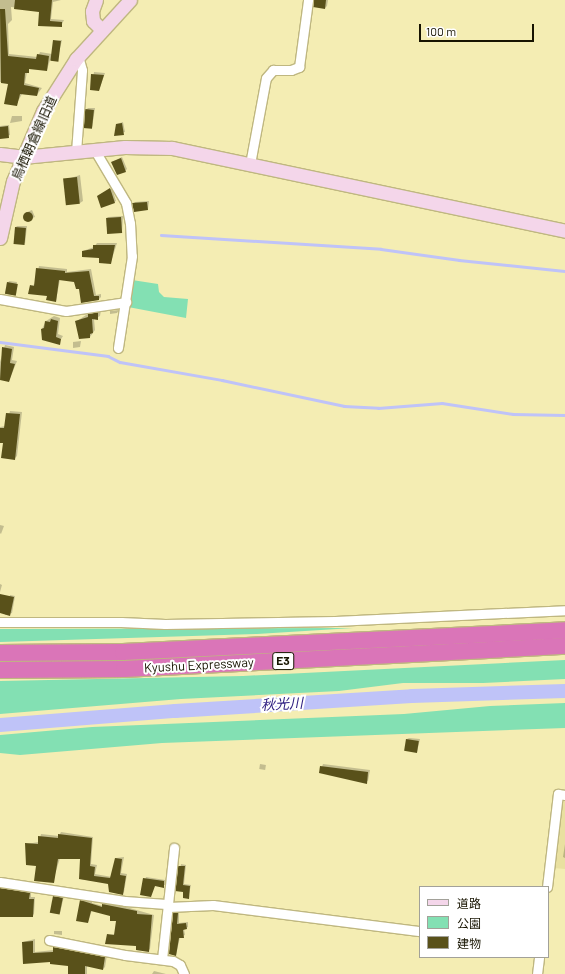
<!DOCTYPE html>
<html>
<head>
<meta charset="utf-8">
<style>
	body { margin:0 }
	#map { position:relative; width:565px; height:974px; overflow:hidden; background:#f4edb3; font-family:Barlow,"Noto Sans JP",sans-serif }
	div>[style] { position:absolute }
	.built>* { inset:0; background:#e9e0a0 }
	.green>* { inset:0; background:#83e0b3 }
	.shadow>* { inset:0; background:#0003; transform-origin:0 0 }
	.stream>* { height:2.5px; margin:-1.25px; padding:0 1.25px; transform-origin:1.25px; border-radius:1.25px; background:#bfc3f8 }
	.river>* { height:14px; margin:-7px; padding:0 7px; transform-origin:7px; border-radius:7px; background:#bfc3f8 }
	.building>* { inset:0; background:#59511a; transform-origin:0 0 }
	.round { border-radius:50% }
	.roads { filter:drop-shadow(1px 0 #bfb780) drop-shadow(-1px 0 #bfb780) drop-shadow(0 1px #bfb780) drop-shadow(0 -1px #bfb780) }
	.street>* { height:9px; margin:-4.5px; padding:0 4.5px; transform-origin:4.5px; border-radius:4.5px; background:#fff }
	.secondary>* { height:13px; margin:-6.5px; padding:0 6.5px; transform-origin:6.5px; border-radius:6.5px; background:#f4d6ea }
	.highway>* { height:16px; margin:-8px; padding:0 8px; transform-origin:8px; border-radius:8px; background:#da75b8 }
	span { translate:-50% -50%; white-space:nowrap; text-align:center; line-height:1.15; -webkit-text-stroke:4px #fff; paint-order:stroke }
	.shield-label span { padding:1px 3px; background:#fff; border:1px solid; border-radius:3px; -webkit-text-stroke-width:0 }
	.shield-label { font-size:12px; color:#171401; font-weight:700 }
	.street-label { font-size:13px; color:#171401 }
	.water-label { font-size:14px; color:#302082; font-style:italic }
	.legend { position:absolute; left:419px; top:886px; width:130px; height:72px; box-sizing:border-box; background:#fff; border:1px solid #a2a199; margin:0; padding:5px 7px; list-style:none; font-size:12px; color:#171401 }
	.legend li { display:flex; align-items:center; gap:8px; height:20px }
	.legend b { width:20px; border:1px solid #a2a199 }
	.scale { position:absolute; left:419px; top:24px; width:115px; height:18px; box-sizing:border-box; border:2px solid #171401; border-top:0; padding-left:5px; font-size:12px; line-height:14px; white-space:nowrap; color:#171401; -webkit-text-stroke:3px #fff; paint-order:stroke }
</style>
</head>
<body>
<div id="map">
	<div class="built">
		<div style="clip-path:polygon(565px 800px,565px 869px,554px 868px,561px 803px)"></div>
	</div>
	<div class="green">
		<div style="clip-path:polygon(132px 280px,158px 284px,159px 292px,164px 297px,188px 299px,186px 318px,128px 307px)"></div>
		<div style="clip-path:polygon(353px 628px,257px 634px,0 642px,0 629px)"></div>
		<div style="clip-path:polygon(565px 660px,565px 679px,483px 683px,403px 683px,339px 691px,181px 699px,0 714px,0 681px,243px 676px)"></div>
		<div style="clip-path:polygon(565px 703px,565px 728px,162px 743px,20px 755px,0 753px,0 735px,92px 727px,404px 714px,490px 706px)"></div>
	</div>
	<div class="shadow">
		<div style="clip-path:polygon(0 0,61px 0,53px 2px,51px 19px,64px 20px,61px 26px,39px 25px,40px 11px,11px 7px,12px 20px,8px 24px,9px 54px,38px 57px,40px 52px,52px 54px,54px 41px,62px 40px,57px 61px,50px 60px,47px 70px,30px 68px,27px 72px,25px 83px,42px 88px,39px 92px,37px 95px,22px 94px,16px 105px,9px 83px,0 82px)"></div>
		<div style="clip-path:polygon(315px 0,328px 0,327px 6px,325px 8px)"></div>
		<div style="clip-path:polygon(94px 72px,105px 73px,99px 90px,91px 89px)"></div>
		<div style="clip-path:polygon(88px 108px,95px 108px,92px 128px,86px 110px)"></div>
		<div style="clip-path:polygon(12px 116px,22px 116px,22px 121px,10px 123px)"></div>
		<div style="clip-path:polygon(123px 122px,125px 132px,115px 134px,117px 124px)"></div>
		<div style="clip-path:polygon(9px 125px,10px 135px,0 138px,0 126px)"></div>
		<div style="clip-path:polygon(122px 157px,127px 169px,125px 171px,112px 162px)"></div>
		<div style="clip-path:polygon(80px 175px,83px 201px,80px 203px,65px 180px)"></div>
		<div style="clip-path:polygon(112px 188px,116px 201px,114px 202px,99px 195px)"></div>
		<div style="clip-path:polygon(149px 201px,148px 209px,133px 204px,135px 202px)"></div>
		<div style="clip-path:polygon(32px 210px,35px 217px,25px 221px,25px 213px)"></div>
		<div style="clip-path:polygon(123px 216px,122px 232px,107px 218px,108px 217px)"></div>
		<div style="clip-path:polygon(17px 226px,27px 226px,25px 244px,16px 227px)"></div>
		<div style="clip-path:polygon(97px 243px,117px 243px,111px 262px,83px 251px,94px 247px)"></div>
		<div style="clip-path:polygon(39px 266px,67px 269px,67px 272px,91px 269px,96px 295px,101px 294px,101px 297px,99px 299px,79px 288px,75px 281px,60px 279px,56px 301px,31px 286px,35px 284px)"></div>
		<div style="clip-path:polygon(9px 281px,17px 282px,15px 294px,8px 283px)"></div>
		<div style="clip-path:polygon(101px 310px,100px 316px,94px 319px,95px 330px,90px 337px,77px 321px,92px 311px)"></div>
		<div style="clip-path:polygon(119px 310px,117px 313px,110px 314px,110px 311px)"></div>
		<div style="clip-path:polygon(54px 316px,60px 318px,58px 334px,63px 336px,58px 344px,42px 329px,46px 321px)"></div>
		<div style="clip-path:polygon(81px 341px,80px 347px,73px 348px,73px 342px)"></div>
		<div style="clip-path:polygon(5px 345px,14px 347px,12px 360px,17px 361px,9px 381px,0 379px,0 362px)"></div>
		<div style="clip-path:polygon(10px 411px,22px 412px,17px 456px,14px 459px,4px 442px,0 442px,0 427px,6px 426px)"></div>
		<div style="clip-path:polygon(0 525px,4px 526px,1px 534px,0 533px)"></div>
		<div style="clip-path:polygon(0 584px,2px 585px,0 592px)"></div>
		<div style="clip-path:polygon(10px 595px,15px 596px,12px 613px,5px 615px)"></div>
		<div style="clip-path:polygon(409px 738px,420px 739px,417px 752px,407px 739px)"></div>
		<div style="left:260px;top:764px;width:6px;height:5px;rotate:9deg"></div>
		<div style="clip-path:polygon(323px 764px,370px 770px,368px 781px,320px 772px)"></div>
		<div style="clip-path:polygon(61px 832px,93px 837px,91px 864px,97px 865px,95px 874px,112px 877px,116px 858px,124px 857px,121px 873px,127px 874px,124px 892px,122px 894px,108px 883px,80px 879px,81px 858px,60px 858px,53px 881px,38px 865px,26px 844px,39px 842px,41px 834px,59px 836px)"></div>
		<div style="clip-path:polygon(565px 844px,565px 858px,563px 857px)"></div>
		<div style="clip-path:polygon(181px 864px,186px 865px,184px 884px,191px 885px,188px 898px,184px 891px,176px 890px)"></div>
		<div style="clip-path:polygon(146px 877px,165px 880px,165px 885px,155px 885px,150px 896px,141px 894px)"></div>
		<div style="clip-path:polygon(0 886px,31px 891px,31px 897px,35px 897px,34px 914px,32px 916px,0 913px)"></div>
		<div style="clip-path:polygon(55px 895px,64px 896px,60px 913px,54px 897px)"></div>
		<div style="clip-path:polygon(83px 899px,92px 900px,92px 903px,103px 906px,105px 902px,112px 903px,154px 915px,150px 949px,148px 951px,108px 935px,115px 934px,117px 921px,111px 915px,92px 910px,88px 922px,81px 901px)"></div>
		<div style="clip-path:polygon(176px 911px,179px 911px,179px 923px,188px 922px,188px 927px,184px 929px,185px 935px,180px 937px,176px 955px)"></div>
		<div style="clip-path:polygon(54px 931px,62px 931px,62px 935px,54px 934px)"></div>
		<div style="clip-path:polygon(35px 939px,35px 952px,54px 950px,56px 945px,107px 955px,105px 967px,103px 969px,87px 965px,87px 974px,68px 974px,69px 965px,51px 961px,24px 962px,23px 942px)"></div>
		<div style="clip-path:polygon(154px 971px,166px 974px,152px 974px)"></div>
	</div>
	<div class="stream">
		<div style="left:161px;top:235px;width:220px;rotate:3.6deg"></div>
		<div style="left:381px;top:249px;width:79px;rotate:8deg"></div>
		<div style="left:459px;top:260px;width:107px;rotate:5.9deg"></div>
		<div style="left:0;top:342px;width:109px;rotate:7.4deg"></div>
		<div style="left:108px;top:356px;width:13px;rotate:27deg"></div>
		<div style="left:120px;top:362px;width:104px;rotate:10deg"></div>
		<div style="left:222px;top:380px;width:125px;rotate:12deg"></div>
		<div style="left:344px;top:406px;width:34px;rotate:3deg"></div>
		<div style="left:378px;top:408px;width:64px;rotate:-4.5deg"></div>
		<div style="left:442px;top:403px;width:72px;rotate:8.8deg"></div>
		<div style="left:513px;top:414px;width:52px;rotate:1.1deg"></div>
	</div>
	<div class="river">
		<div style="left:0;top:725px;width:176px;rotate:-4.6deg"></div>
		<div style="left:175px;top:711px;width:237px;rotate:-3.6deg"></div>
		<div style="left:412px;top:696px;width:153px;rotate:-1.9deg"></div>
	</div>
	<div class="building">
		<div style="clip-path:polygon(15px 0,52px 0,50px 21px,62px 22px,62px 27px,38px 26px,39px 12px,14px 9px)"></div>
		<div style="clip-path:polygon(314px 0,326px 0,325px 9px,313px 7px)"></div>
		<div style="clip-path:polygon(0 9px,5px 9px,8px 56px,36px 59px,37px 54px,49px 56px,47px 71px,29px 69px,29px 73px,25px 73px,24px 85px,39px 88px,37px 96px,20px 94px,17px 106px,4px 104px,8px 84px,1px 83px)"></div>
		<div style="left:53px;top:40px;width:8px;height:21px;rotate:7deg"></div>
		<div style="clip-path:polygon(91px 74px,104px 75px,99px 91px,90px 90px)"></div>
		<div style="left:85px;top:109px;width:9px;height:19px;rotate:6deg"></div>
		<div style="clip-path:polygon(122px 123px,124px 135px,114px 136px,116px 124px)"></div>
		<div style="clip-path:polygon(8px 126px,9px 138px,0 139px,0 127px)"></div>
		<div style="clip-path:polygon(121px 158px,126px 172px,117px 175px,111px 162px)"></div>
		<div style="left:77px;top:177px;width:27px;height:14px;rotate:84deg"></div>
		<div style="clip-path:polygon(110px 188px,115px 203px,101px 208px,97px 196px)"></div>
		<div style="clip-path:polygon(147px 202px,148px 210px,134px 212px,132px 203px)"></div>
		<div class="round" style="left:23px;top:212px;width:10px;height:10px"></div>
		<div style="left:121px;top:217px;width:16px;height:15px;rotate:86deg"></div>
		<div style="left:15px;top:227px;width:11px;height:17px;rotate:5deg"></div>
		<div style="clip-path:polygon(93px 245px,115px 245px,111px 264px,99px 263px,99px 258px,82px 257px,82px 251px,93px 249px)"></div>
		<div style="clip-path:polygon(36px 268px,65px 271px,65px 273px,89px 271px,94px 296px,99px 296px,99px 300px,81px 303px,79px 289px,76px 289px,74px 282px,59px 280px,56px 302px,46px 300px,47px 296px,28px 294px,30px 285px,34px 286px)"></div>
		<div style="left:7px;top:282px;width:11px;height:12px;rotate:10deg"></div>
		<div style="clip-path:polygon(98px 312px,98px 320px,92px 319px,93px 333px,90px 334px,90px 338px,79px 339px,75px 321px,88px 317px,88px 314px)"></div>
		<div style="clip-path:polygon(51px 319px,58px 321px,56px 337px,61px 339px,60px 345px,42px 340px,41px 329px,44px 328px,45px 321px,50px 322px)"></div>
		<div style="clip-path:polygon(2px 347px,12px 349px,10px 363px,15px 364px,9px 382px,0 380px)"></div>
		<div style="clip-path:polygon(6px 413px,20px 414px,15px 460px,1px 458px,3px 443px,0 443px,0 428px,4px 428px)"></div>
		<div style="clip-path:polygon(0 594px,14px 597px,10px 616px,0 613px)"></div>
		<div style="left:406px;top:739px;width:13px;height:12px;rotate:9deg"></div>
		<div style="clip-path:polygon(320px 766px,368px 772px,367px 784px,319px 773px)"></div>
		<div style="clip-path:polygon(58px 834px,92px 838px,90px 866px,95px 867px,94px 876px,110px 878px,115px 858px,122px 859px,120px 875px,126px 876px,123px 895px,109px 892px,108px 884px,79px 879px,80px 859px,58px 859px,54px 883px,34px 881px,36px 866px,26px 865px,25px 843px,38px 844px,38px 836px,58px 838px)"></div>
		<div style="clip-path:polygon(178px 866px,185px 866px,183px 885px,190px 886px,189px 899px,183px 898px,183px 892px,175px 891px)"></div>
		<div style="clip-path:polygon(143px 878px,164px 881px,164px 888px,155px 886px,151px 897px,140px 895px)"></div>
		<div style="clip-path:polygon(0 888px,30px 893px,29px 899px,34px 899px,33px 917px,0 917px)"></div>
		<div style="left:53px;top:896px;width:10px;height:17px;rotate:11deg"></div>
		<div style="clip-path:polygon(80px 900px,102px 907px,102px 904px,137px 911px,137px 914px,152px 915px,149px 952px,136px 950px,136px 946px,105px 944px,107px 934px,114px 935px,116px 921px,110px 921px,110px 916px,91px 911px,88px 923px,76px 921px)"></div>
		<div style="clip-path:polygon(173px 913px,178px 913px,177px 924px,186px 923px,187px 929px,183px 930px,184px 938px,179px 938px,176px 956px,169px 954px)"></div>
		<div style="clip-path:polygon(33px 941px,33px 953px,53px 952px,53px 947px,105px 957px,103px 970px,85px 966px,85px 974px,68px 974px,68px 966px,50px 964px,50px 962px,23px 964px,22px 942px)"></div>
	</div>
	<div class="roads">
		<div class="street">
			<div style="left:94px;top:149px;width:63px;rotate:59.3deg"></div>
			<div style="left:126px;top:203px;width:20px;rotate:79deg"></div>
			<div style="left:130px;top:223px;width:33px;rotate:87deg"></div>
			<div style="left:132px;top:256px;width:93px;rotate:98.7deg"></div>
			<div style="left:76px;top:152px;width:82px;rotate:-85.8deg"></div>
			<div style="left:82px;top:70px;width:15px;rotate:-106deg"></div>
			<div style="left:250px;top:164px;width:87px;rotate:-79.5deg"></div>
			<div style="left:266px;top:78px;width:11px;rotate:-49deg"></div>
			<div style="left:273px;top:70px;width:18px"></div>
			<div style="left:291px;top:70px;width:9px;rotate:-21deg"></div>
			<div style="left:299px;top:67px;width:68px;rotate:-82.3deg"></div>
			<div style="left:0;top:299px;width:67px;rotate:10.3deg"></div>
			<div style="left:66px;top:311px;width:61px;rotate:-8.5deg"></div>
			<div style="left:0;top:622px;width:121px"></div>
			<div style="left:121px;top:622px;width:44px;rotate:2.6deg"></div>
			<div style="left:165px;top:624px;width:170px;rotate:-1deg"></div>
			<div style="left:335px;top:621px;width:230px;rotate:-2.7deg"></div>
			<div style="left:0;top:882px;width:126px;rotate:8.6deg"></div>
			<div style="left:125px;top:901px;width:41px;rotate:4.2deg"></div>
			<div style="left:547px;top:887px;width:94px;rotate:-83.3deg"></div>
			<div style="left:558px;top:794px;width:7px;rotate:8deg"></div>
			<div style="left:168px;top:907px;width:45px;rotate:-2.5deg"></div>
			<div style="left:213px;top:905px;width:209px;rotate:7.2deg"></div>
			<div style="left:49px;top:940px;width:77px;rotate:11.2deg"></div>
			<div style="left:125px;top:955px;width:48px;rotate:7.1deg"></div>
			<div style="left:173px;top:961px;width:8px;rotate:30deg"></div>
			<div style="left:180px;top:965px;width:10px;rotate:66deg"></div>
			<div style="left:162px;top:959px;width:112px;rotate:-83.8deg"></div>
			<div style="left:537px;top:974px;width:17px;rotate:-83deg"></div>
		</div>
		<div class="secondary">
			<div style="left:96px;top:0;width:12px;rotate:110deg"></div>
			<div style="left:92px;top:11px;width:10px;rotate:84deg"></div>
			<div style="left:93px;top:21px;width:11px;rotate:45deg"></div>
			<div style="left:0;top:154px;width:23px;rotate:7deg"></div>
			<div style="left:23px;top:157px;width:102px;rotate:-5.6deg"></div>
			<div style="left:125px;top:147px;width:47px;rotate:1.2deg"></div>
			<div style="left:172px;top:148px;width:402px;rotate:11.9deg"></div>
			<div style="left:0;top:238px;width:58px;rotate:-77.2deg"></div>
			<div style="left:13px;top:181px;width:76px;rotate:-66.8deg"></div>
			<div style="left:43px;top:111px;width:62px;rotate:-57.6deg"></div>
			<div style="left:76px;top:59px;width:80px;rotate:-47.5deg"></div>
		</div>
		<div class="highway">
			<div style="left:0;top:653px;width:123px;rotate:-0.5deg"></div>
			<div style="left:123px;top:652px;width:443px;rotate:-2.8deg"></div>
			<div style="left:0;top:670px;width:124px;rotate:-0.5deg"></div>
			<div style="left:124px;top:669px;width:442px;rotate:-3deg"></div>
		</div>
	</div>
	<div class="shield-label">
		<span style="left:283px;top:661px">E3</span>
	</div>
	<div class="street-label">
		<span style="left:34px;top:138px;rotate:-66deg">鳥栖朝倉線旧道</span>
		<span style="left:199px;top:665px;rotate:-3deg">Kyushu Expressway</span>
	</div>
	<div class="water-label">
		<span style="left:282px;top:704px;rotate:-3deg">秋光川</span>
	</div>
	<ul class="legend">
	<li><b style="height:5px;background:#f4d6ea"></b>道路</li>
	<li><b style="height:11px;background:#83e0b3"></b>公園</li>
	<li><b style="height:11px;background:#59511a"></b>建物</li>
	</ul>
	<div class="scale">100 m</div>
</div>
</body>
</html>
